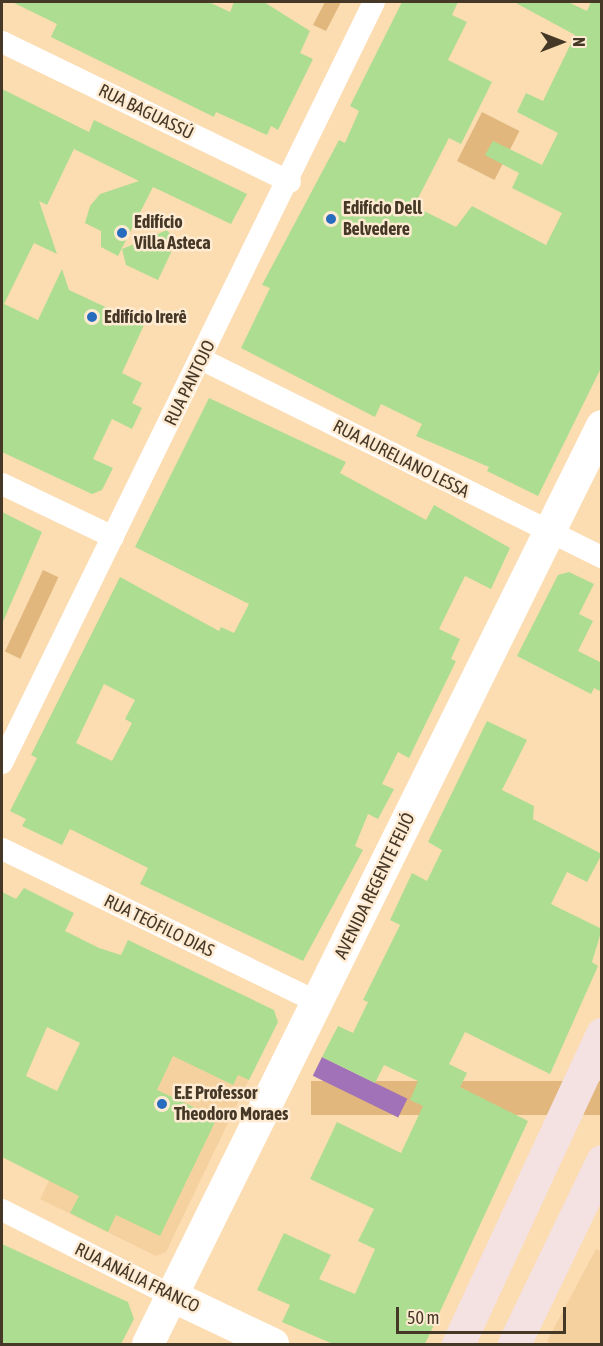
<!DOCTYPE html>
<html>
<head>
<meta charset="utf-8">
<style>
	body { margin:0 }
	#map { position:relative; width:603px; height:1346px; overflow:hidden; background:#fcdcb1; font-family:"Asap Condensed",sans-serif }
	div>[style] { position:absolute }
	.built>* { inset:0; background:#f6d1a0 }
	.green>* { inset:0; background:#e1b77d; transform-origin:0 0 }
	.water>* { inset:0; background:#a172b7; transform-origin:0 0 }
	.building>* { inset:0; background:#addd91 }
	.street>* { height:22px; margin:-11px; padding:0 11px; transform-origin:11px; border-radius:11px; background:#fff }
	.secondary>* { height:32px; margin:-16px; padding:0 16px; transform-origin:16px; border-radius:16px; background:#fff }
	.primary>* { height:33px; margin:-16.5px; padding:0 16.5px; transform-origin:16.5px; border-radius:16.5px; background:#f4e1e2 }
	.dots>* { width:16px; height:16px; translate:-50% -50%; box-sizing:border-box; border:3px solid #ffebd2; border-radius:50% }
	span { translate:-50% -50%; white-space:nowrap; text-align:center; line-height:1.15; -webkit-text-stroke:5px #ffebd2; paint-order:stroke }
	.street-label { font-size:18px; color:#453827 }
	.poi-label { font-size:18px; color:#453827; font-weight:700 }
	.left { translate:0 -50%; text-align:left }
	.frame { position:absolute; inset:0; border:3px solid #453827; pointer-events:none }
	.north { position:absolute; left:531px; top:12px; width:60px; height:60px; -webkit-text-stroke:4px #ffebd2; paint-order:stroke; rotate:90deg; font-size:16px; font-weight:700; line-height:24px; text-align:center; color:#453827 }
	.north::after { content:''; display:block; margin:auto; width:21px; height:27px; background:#453827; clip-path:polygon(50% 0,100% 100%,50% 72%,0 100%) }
	.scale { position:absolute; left:396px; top:1307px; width:170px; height:27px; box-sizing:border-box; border:3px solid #453827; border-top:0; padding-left:8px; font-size:18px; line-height:21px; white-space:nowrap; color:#453827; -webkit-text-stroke:4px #ffebd2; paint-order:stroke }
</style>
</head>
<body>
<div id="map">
	<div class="built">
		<div style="clip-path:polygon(143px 988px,264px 1048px,166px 1252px,156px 1256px,40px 1199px)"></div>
		<div style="clip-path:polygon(596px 1249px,601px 1252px,601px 1344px,552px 1344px,547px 1341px)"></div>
	</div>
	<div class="green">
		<div style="clip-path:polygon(325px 2px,341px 2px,326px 31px,313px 25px)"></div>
		<div style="left:482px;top:112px;width:42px;height:55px;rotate:27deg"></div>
		<div style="left:43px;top:570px;width:17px;height:90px;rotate:25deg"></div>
		<div style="left:601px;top:1081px;width:34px;height:290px;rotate:90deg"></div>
	</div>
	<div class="water">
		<div style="left:322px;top:1057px;width:95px;height:21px;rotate:26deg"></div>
	</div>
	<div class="building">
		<div style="clip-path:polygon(12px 2px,209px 2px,230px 12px,234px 2px,264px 2px,310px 31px,300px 53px,313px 59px,278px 130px,271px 126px,267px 135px,216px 112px,214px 117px,51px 37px,57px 24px)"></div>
		<div style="clip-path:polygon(402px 2px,458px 2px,452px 15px,467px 22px,448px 60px,492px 82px,461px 144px,449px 138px,414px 206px,456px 227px,472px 206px,546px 245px,562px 213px,512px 188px,519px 173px,485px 155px,493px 141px,542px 165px,558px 133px,517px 112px,526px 93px,543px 101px,575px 35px,514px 2px,568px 2px,587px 11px,591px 2px,602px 2px,602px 366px,538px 496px,487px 471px,489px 467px,416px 436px,422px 424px,381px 404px,375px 417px,241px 348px,270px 288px,262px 285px,339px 140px,345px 143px,359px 111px,350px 106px)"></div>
		<div style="clip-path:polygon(2px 89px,89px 132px,94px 120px,247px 194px,231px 224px,153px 187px,118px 256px,101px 247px,101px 231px,85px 223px,90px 206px,100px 194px,139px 181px,74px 149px,47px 205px,39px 201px,57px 254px,34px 243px,4px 304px,38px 320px,62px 269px,69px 290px,144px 325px,122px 373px,142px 383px,132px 403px,142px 408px,132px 429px,112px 419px,93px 459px,113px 468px,102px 490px,92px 494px,2px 452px)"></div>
		<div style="clip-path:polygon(167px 230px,176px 242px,158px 280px,126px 265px,122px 249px)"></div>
		<div style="clip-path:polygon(evenodd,209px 398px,346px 462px,340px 473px,426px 520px,434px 505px,510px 548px,491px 589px,465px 576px,439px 629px,460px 639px,451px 659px,456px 661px,409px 758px,398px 752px,382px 784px,394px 789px,378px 819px,368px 814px,355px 846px,363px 850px,303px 961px,140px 884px,148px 868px,70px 829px,62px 845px,22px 826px,26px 819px,10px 811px,37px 758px,31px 755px,120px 577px,219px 631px,221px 627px,234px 633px,249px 604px,135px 547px,209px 398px,104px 684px,135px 700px,125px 719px,132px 723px,112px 761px,76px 743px,104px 684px)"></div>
		<div style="clip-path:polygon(2px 512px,42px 532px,2px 624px)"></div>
		<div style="clip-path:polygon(569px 572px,594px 584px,579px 614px,593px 621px,578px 651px,602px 663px,602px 692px,594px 688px,591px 694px,517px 656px,558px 575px)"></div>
		<div style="clip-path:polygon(487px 721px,527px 740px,502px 790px,534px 806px,533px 819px,602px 854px,587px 882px,567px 872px,551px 904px,602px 929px,592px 962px,598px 966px,550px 1074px,465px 1032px,449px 1064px,467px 1073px,460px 1087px,528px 1121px,425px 1344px,333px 1344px,282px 1322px,290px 1305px,257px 1290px,284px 1233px,331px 1255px,319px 1279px,355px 1294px,375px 1249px,358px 1241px,374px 1209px,310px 1179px,337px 1122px,401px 1153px,423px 1106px,410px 1100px,418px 1081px,384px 1065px,375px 1083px,322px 1057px,338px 1026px,353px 1033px,368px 1002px,363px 1000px,400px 925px,390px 920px,412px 873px,427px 881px,442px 850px,428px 842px)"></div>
		<div style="clip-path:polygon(evenodd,24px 888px,74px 913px,65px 931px,99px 948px,121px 955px,128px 940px,274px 1010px,278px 1022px,249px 1080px,238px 1075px,233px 1085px,173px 1056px,157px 1090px,217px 1118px,160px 1236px,116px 1215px,108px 1232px,70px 1213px,79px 1196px,2px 1157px,2px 892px,16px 899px,24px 888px,47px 1027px,80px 1043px,57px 1091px,26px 1076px,47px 1027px)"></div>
		<div style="clip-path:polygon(2px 1244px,128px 1302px,134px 1319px,121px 1344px,2px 1344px)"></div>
	</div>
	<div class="street">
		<div style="left:2px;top:42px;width:320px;rotate:25.9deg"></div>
		<div style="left:201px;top:359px;width:447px;rotate:26.3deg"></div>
		<div style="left:2px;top:484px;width:123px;rotate:25.5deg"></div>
		<div style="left:2px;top:763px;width:847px;rotate:-63.95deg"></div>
		<div style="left:2px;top:849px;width:350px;rotate:25.9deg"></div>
		<div style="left:2px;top:1210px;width:191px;rotate:26.8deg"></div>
	</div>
	<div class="secondary">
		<div style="left:172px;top:1296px;width:112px;rotate:25.4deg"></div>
		<div style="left:148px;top:1344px;width:1024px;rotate:-63.69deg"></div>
	</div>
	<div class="primary">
		<div style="left:458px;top:1344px;width:342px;rotate:-65.1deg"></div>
		<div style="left:514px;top:1344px;width:203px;rotate:-64.3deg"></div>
	</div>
	<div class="dots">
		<div style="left:331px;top:219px;background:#276cbd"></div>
		<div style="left:122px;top:233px;background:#276cbd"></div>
		<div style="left:92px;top:317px;background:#276cbd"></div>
		<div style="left:162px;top:1104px;background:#276cbd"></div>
	</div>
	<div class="street-label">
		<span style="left:146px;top:112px;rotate:26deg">RUA BAGUASSÚ</span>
		<span style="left:190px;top:383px;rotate:-64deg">RUA PANTOJO</span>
		<span style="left:401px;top:459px;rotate:27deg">RUA AURELIANO LESSA</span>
		<span style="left:375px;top:886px;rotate:-64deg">AVENIDA REGENTE FEIJÓ</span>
		<span style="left:159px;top:926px;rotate:26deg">RUA TEÓFILO DIAS</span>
		<span style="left:137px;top:1278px;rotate:26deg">RUA ANÁLIA FRANCO</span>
	</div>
	<div class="poi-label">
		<span class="left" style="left:343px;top:219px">Edifício Dell<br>Belvedere</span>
		<span class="left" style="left:134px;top:233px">Edifício<br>Villa Asteca</span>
		<span class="left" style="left:104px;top:317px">Edifício Irerê</span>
		<span class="left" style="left:174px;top:1104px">E.E Professor<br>Theodoro Moraes</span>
	</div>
	<div class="frame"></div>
	<div class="north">N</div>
	<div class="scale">50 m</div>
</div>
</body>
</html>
